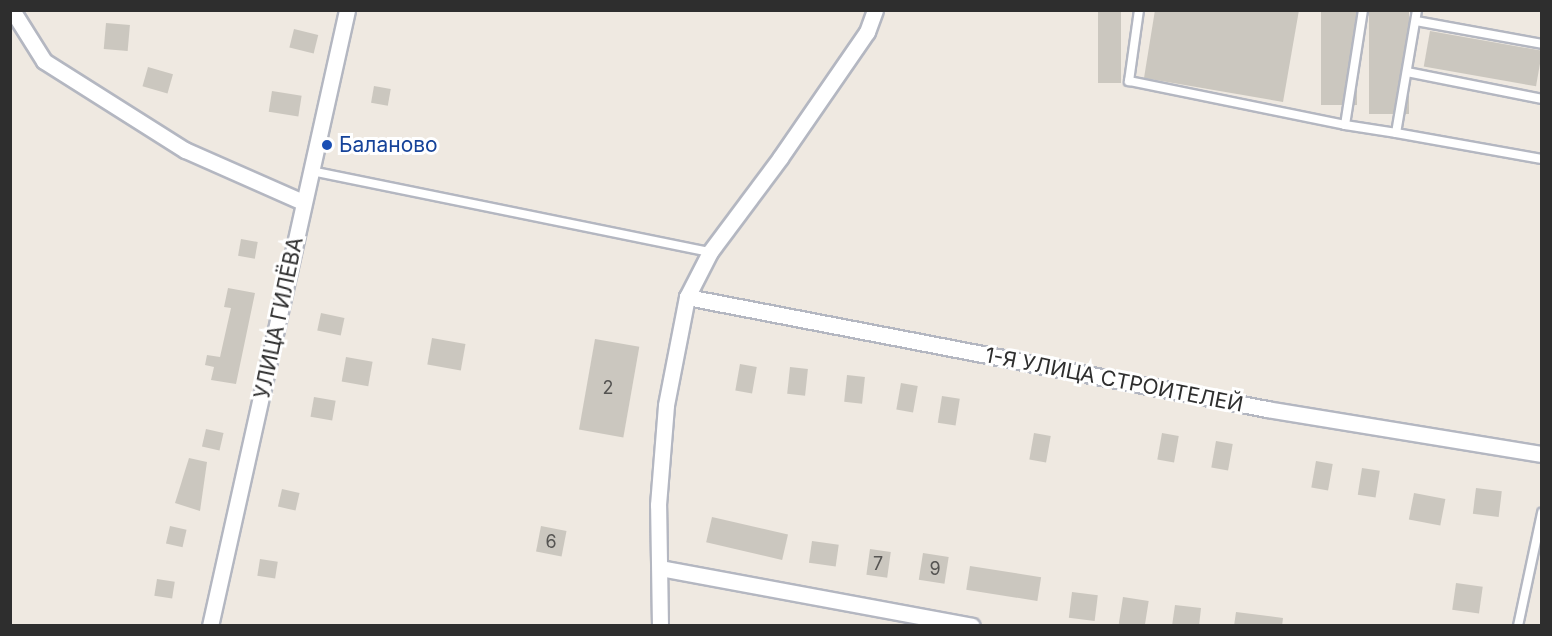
<!DOCTYPE html>
<html>
<head>
<meta charset="utf-8">
<style>
  body { margin:0 }
  #map { position:relative; width:1552px; height:636px; overflow:hidden; background:#efe9e1; font-family:Inter,sans-serif }
  div>[style] { position:absolute }
  .building>* { inset:0; background:#cbc7bf; transform-origin:0 0 }
  .roads { filter:drop-shadow(2px 0 #b4b7c1) drop-shadow(-2px 0 #b4b7c1) drop-shadow(0 2px #b4b7c1) drop-shadow(0 -2px #b4b7c1) }
  .service>* { height:8px; margin:-4px; padding:0 4px; transform-origin:4px; border-radius:4px; background:#fff }
  .minor>* { height:15px; margin:-7.5px; padding:0 7.5px; transform-origin:7.5px; border-radius:7.5px; background:#fff }
  .dots>* { width:16px; height:16px; translate:-50% -50%; box-sizing:border-box; border:3px solid #fff; border-radius:50% }
  span { translate:-50% -50%; white-space:nowrap; text-align:center; line-height:1.15; -webkit-text-stroke:6px #fff; paint-order:stroke }
  .number-label { font-size:18px; color:#555452 }
  .number-label span { -webkit-text-stroke-width:0 }
  .transit-label { font-size:21px; color:#164399 }
  .left { translate:0 -50%; text-align:left }
  .street-label { font-size:21px; color:#2e2e2e }
  .frame { position:absolute; inset:0; border:12px solid #2e2e2e; pointer-events:none }
</style>
</head>
<body>
<div id="map">
  <div class="building">
    <i style="left:1098px;top:10px;width:23px;height:73px"></i>
    <i style="clip-path:polygon(1155px 10px,1299px 10px,1283px 102px,1144px 78px)"></i>
    <i style="left:1321px;top:10px;width:36px;height:95px"></i>
    <i style="left:1369px;top:10px;width:40px;height:104px"></i>
    <i style="left:106px;top:23px;width:24px;height:26px;rotate:5deg"></i>
    <i style="left:294px;top:29px;width:25px;height:19px;rotate:14deg"></i>
    <i style="left:1430px;top:31px;width:114px;height:36px;rotate:10deg"></i>
    <i style="left:148px;top:67px;width:26px;height:20px;rotate:16deg"></i>
    <i style="left:374px;top:86px;width:17px;height:17px;rotate:10deg"></i>
    <i style="left:272px;top:91px;width:30px;height:21px;rotate:9deg"></i>
    <i style="left:241px;top:239px;width:17px;height:17px;rotate:10deg"></i>
    <i style="clip-path:polygon(228px 288px,255px 293px,236px 384px,211px 380px,214px 367px,205px 365px,207px 355px,220px 357px,231px 308px,224px 307px)"></i>
    <i style="left:321px;top:313px;width:24px;height:18px;rotate:12deg"></i>
    <i style="left:432px;top:338px;width:34px;height:27px;rotate:10deg"></i>
    <i style="left:595px;top:339px;width:45px;height:92px;rotate:10deg"></i>
    <i style="left:346px;top:357px;width:27px;height:25px;rotate:10deg"></i>
    <i style="left:740px;top:364px;width:17px;height:27px;rotate:10deg"></i>
    <i style="left:790px;top:367px;width:18px;height:27px;rotate:6deg"></i>
    <i style="left:847px;top:375px;width:18px;height:27px;rotate:6deg"></i>
    <i style="left:901px;top:383px;width:17px;height:27px;rotate:10deg"></i>
    <i style="left:942px;top:396px;width:18px;height:27px;rotate:9deg"></i>
    <i style="left:314px;top:397px;width:22px;height:20px;rotate:10deg"></i>
    <i style="left:206px;top:429px;width:18px;height:18px;rotate:13deg"></i>
    <i style="left:1034px;top:433px;width:17px;height:27px;rotate:10deg"></i>
    <i style="left:1162px;top:433px;width:17px;height:27px;rotate:10deg"></i>
    <i style="left:1216px;top:441px;width:17px;height:27px;rotate:10deg"></i>
    <i style="clip-path:polygon(189px 458px,207px 462px,200px 511px,175px 503px)"></i>
    <i style="left:1316px;top:461px;width:17px;height:27px;rotate:10deg"></i>
    <i style="left:1362px;top:468px;width:18px;height:27px;rotate:9deg"></i>
    <i style="left:1476px;top:488px;width:26px;height:26px;rotate:7deg"></i>
    <i style="left:282px;top:489px;width:18px;height:18px;rotate:13deg"></i>
    <i style="left:1414px;top:493px;width:32px;height:27px;rotate:11deg"></i>
    <i style="left:712px;top:517px;width:78px;height:26px;rotate:13deg"></i>
    <i style="left:170px;top:526px;width:17px;height:18px;rotate:13deg"></i>
    <i style="left:541px;top:526px;width:26px;height:26px;rotate:11deg"></i>
    <i style="left:812px;top:541px;width:27px;height:22px;rotate:8deg"></i>
    <i style="left:870px;top:549px;width:21px;height:26px;rotate:8deg"></i>
    <i style="left:923px;top:553px;width:26px;height:27px;rotate:9deg"></i>
    <i style="left:260px;top:559px;width:18px;height:17px;rotate:9deg"></i>
    <i style="left:970px;top:566px;width:72px;height:24px;rotate:9deg"></i>
    <i style="left:157px;top:579px;width:18px;height:17px;rotate:9deg"></i>
    <i style="left:1456px;top:583px;width:27px;height:27px;rotate:8deg"></i>
    <i style="left:1072px;top:592px;width:26px;height:26px;rotate:7deg"></i>
    <i style="left:1123px;top:597px;width:26px;height:27px;rotate:9deg"></i>
    <i style="clip-path:polygon(1175px 605px,1201px 608px,1199px 626px,1172px 626px)"></i>
    <i style="clip-path:polygon(1236px 612px,1283px 618px,1282px 626px,1234px 626px)"></i>
  </div>
  <div class="roads">
    <div class="service">
      <i style="left:1139px;top:10px;width:72px;rotate:98deg"></i>
      <i style="left:1129px;top:81px;width:220px;rotate:11.5deg"></i>
      <i style="left:1345px;top:125px;width:116px;rotate:-81.1deg"></i>
      <i style="left:1416px;top:21px;width:128px;rotate:10.3deg"></i>
      <i style="left:1407px;top:72px;width:138px;rotate:11.3deg"></i>
      <i style="left:1345px;top:125px;width:52px;rotate:8.9deg"></i>
      <i style="left:1396px;top:133px;width:125px;rotate:-80.3deg"></i>
      <i style="left:1396px;top:133px;width:148px;rotate:10.1deg"></i>
      <i style="left:311px;top:171px;width:407px;rotate:11.5deg"></i>
      <i style="left:1518px;top:626px;width:116px;rotate:-78deg"></i>
    </div>
    <div class="minor">
      <i style="left:12px;top:10px;width:60px;rotate:57.9deg"></i>
      <i style="left:44px;top:61px;width:167px;rotate:32.3deg"></i>
      <i style="left:185px;top:150px;width:129px;rotate:23.8deg"></i>
      <i style="left:687px;top:297px;width:591px;rotate:10.93deg"></i>
      <i style="left:1267px;top:409px;width:279px;rotate:9.3deg"></i>
      <i style="left:660px;top:568px;width:317px;rotate:10.5deg"></i>
      <i style="left:210px;top:626px;width:631px;rotate:-77.46deg"></i>
      <i style="left:660px;top:626px;width:121px;rotate:-90.9deg"></i>
      <i style="left:658px;top:505px;width:100px;rotate:-85.4deg"></i>
      <i style="left:666px;top:405px;width:110px;rotate:-79deg"></i>
      <i style="left:687px;top:297px;width:51px;rotate:-62.9deg"></i>
      <i style="left:710px;top:252px;width:117px;rotate:-53.3deg"></i>
      <i style="left:780px;top:158px;width:153px;rotate:-55.4deg"></i>
      <i style="left:867px;top:32px;width:23px;rotate:-70deg"></i>
    </div>
  </div>
  <div class="dots">
    <i style="left:327px;top:145px;background:#1a4fb4"></i>
  </div>
  <div class="number-label">
    <span style="left:608px;top:388px">2</span>
    <span style="left:551px;top:542px">6</span>
    <span style="left:878px;top:564px">7</span>
    <span style="left:935px;top:569px">9</span>
  </div>
  <div class="transit-label">
    <span class="left" style="left:339px;top:145px">Баланово</span>
  </div>
  <div class="street-label">
    <span style="left:279px;top:318px;rotate:-78deg">УЛИЦА ГИЛЁВА</span>
    <span style="left:1114px;top:380px;rotate:11deg">1-Я УЛИЦА СТРОИТЕЛЕЙ</span>
  </div>
  <div class="frame"></div>
</div>
</body>
</html>
